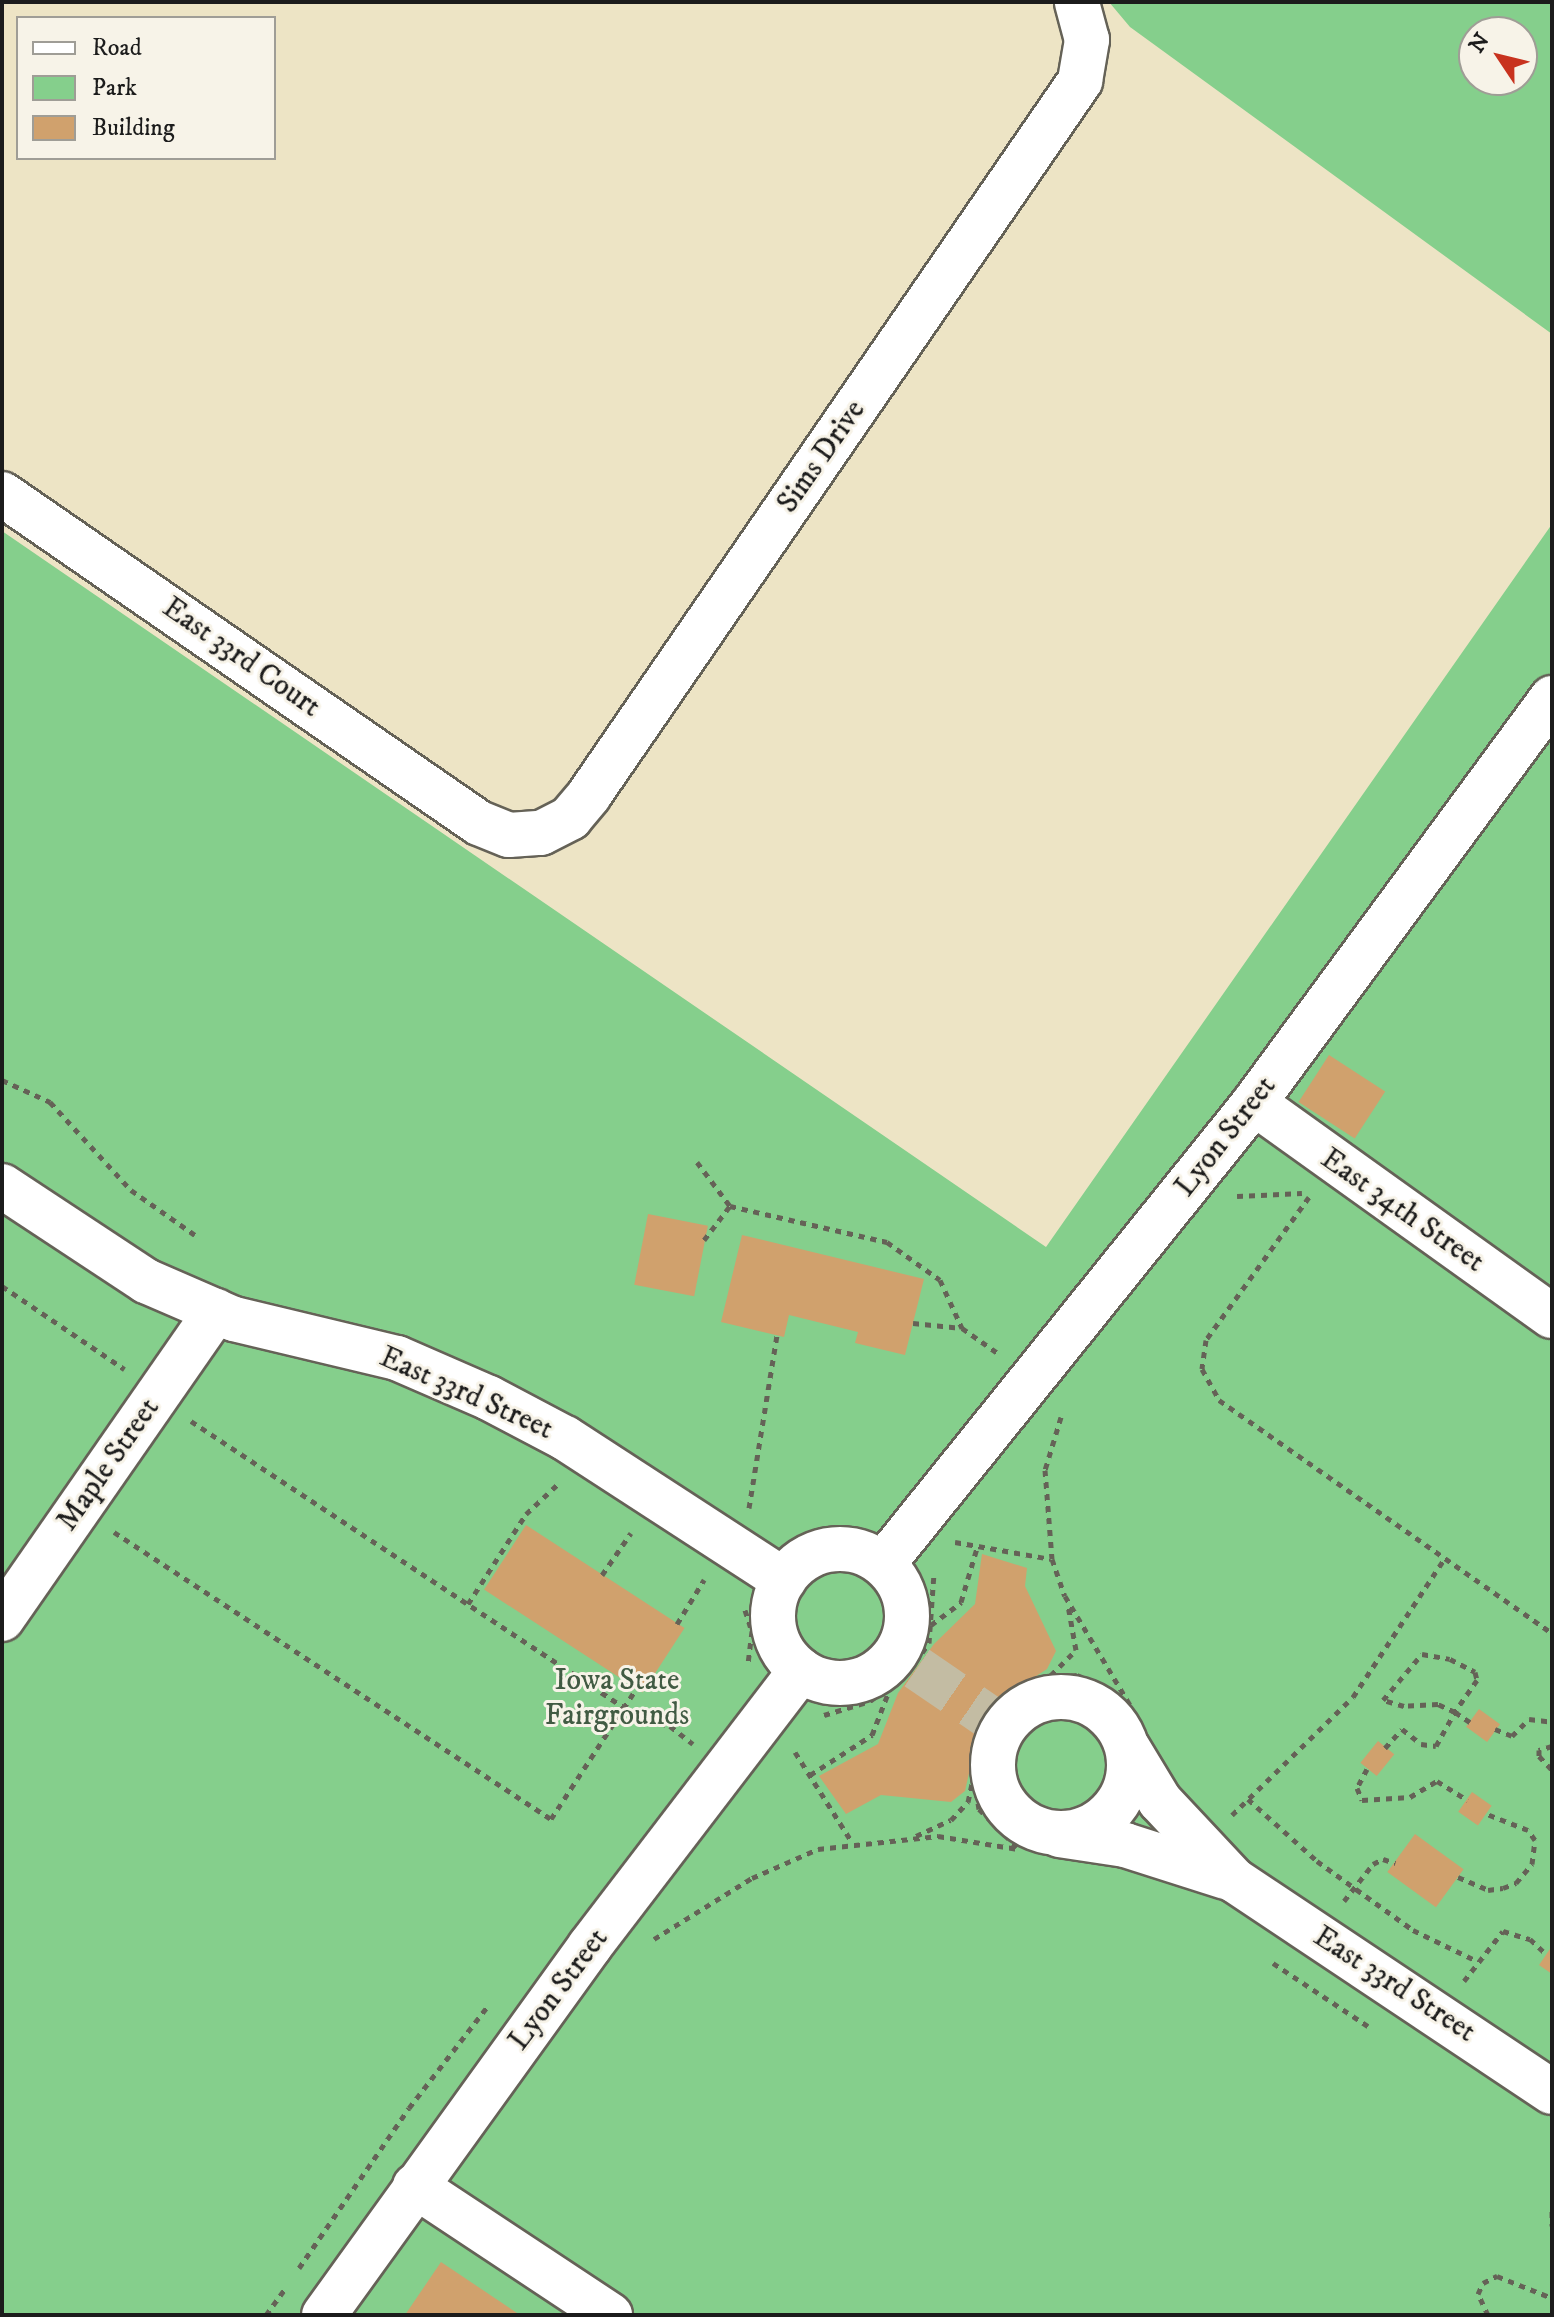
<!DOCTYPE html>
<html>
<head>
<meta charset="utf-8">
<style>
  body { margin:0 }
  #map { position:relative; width:1554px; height:2317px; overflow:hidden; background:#ede4c5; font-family:"IM FELL DW Pica",serif }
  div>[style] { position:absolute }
  .green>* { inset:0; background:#85cf8c }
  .building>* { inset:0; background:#d0a16d; transform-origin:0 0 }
  .minor-tunnel>* { height:44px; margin-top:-22px; transform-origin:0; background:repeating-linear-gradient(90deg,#c3bca3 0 44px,transparent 0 66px) }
  .path>* { height:5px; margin-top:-2.5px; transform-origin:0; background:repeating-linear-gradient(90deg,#656257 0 6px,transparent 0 12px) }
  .roads { filter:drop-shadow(2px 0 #656257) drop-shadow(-2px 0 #656257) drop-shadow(0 2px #656257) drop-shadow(0 -2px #656257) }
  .minor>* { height:44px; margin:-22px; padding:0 22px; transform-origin:22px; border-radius:22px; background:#fff }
  .minor>.ring { margin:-22px; padding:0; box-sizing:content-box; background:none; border:44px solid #fff; border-radius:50% }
  span { translate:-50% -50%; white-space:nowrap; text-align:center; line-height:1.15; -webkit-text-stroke:6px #f7f3e8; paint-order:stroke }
  .street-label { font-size:30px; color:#1c1c1c }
  .park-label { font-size:30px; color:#415b43 }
  .frame { position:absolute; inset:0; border:4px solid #1c1c1c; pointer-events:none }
  .legend { position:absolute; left:16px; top:16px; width:260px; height:144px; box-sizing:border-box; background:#f7f3e8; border:2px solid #9f9d96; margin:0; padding:10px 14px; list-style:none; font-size:24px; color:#1c1c1c }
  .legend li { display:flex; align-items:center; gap:16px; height:40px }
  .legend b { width:40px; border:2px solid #9f9d96 }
  .north { position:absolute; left:1458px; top:16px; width:80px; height:80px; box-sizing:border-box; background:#f7f3e8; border:2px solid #9f9d96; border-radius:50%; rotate:305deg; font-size:22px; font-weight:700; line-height:32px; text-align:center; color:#1c1c1c }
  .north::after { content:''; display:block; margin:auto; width:28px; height:36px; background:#c8321e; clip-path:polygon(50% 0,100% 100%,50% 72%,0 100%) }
</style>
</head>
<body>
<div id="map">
  <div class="green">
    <i style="clip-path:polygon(evenodd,1109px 2px,1552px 2px,1552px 334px,1130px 27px,1109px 2px,1474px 32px,1522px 32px,1522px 80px,1474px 80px,1474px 32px)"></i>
    <i style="clip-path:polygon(1552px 524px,1552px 2315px,2px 2315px,2px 531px,1046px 1247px)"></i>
  </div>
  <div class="building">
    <i style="left:1329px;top:1055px;width:67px;height:56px;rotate:33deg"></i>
    <i style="left:648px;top:1214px;width:61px;height:72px;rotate:11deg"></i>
    <i style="clip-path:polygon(742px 1235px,924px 1279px,905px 1355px,855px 1343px,858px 1332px,789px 1315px,784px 1337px,721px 1322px)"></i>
    <i style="left:526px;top:1525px;width:189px;height:77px;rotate:33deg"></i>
    <i style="clip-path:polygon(982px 1554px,1027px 1568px,1025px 1586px,1056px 1651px,1047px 1669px,1018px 1688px,991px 1716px,974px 1751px,965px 1791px,951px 1802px,881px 1795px,846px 1814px,819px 1776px,878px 1744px,898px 1693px,934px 1644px,975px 1604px)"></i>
    <i style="left:1479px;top:1709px;width:26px;height:22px;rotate:36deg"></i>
    <i style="left:1378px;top:1741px;width:21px;height:28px;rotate:39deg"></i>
    <i style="left:1472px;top:1792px;width:24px;height:24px;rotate:35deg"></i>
    <i style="left:1415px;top:1834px;width:60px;height:47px;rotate:36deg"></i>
    <i style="clip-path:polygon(1552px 1946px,1552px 1974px,1539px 1965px)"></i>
    <i style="clip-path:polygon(441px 2262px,520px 2315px,405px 2315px)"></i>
  </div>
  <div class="minor-tunnel">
    <i style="left:917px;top:1668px;width:88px;rotate:34.4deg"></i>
  </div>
  <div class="path">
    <i style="left:2px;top:1080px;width:53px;rotate:24.6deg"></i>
    <i style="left:50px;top:1102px;width:120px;rotate:47.4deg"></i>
    <i style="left:131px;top:1190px;width:78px;rotate:35.1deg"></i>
    <i style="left:697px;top:1162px;width:55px;rotate:53.1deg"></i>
    <i style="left:1237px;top:1196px;width:65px;rotate:-2.6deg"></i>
    <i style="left:1309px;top:1197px;width:176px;rotate:125.8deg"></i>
    <i style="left:1206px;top:1340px;width:29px;rotate:98deg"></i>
    <i style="left:1202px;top:1369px;width:35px;rotate:61deg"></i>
    <i style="left:1219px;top:1400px;width:406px;rotate:35deg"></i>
    <i style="left:704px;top:1240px;width:43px;rotate:-52.6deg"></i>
    <i style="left:730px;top:1206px;width:161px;rotate:12.9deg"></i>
    <i style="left:887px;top:1242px;width:65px;rotate:35.6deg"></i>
    <i style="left:940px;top:1280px;width:53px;rotate:65.4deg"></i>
    <i style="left:2px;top:1286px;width:148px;rotate:34.2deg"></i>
    <i style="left:913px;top:1323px;width:49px;rotate:5.8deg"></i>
    <i style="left:962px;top:1328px;width:45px;rotate:35.1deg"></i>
    <i style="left:1061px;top:1417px;width:55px;rotate:106.8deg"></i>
    <i style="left:1045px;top:1470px;width:89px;rotate:85.5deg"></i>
    <i style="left:1052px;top:1559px;width:39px;rotate:71deg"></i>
    <i style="left:1065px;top:1596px;width:127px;rotate:59.2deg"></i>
    <i style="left:191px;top:1421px;width:535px;rotate:33.48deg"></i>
    <i style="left:637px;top:1716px;width:34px;rotate:17deg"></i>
    <i style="left:670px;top:1726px;width:29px;rotate:38deg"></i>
    <i style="left:749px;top:1508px;width:175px;rotate:-80.8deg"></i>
    <i style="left:114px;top:1532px;width:523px;rotate:33.29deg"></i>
    <i style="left:551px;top:1819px;width:155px;rotate:-56.8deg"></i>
    <i style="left:955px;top:1542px;width:97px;rotate:10deg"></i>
    <i style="left:602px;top:1575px;width:51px;rotate:-55.4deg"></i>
    <i style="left:468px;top:1604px;width:107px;rotate:-57.2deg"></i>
    <i style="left:526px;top:1514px;width:44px;rotate:-43.2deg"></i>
    <i style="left:745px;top:1610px;width:22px;rotate:72deg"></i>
    <i style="left:752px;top:1631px;width:31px;rotate:97deg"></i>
    <i style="left:677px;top:1624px;width:52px;rotate:-58.5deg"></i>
    <i style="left:931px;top:1625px;width:38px;rotate:-37deg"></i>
    <i style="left:961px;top:1602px;width:56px;rotate:-73.5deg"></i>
    <i style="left:1051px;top:1675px;width:35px;rotate:-45deg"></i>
    <i style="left:1076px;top:1650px;width:46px;rotate:-100.1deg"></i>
    <i style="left:824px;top:1715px;width:48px;rotate:-16.9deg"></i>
    <i style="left:870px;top:1701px;width:48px;rotate:-37.3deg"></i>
    <i style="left:908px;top:1672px;width:36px;rotate:-54deg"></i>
    <i style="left:929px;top:1643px;width:70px;rotate:-85.9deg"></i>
    <i style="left:1495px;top:1729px;width:18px;rotate:22deg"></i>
    <i style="left:1512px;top:1736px;width:24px;rotate:-45deg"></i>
    <i style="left:1529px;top:1719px;width:23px;rotate:7deg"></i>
    <i style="left:1552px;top:1746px;width:14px;rotate:163deg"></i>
    <i style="left:1539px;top:1750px;width:6px;rotate:90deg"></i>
    <i style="left:1539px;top:1756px;width:19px;rotate:47deg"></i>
    <i style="left:1385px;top:1748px;width:25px;rotate:-48deg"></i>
    <i style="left:1402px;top:1729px;width:24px;rotate:38deg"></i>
    <i style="left:1421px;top:1744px;width:15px;rotate:8deg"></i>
    <i style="left:1436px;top:1746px;width:39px;rotate:-61deg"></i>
    <i style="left:1455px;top:1712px;width:19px;rotate:-155deg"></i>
    <i style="left:1438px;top:1704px;width:34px;rotate:177deg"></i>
    <i style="left:1404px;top:1706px;width:22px;rotate:-164deg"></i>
    <i style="left:1383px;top:1700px;width:60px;rotate:-49.7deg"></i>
    <i style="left:1422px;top:1654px;width:28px;rotate:10deg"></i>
    <i style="left:1450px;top:1659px;width:28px;rotate:27deg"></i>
    <i style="left:1475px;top:1672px;width:8px;rotate:76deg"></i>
    <i style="left:1477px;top:1680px;width:39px;rotate:125deg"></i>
    <i style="left:1455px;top:1712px;width:18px;rotate:34deg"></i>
    <i style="left:795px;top:1752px;width:107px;rotate:57.7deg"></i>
    <i style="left:1367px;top:1769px;width:21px;rotate:118deg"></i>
    <i style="left:1357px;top:1788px;width:13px;rotate:67deg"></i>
    <i style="left:1362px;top:1800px;width:48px;rotate:-3.6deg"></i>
    <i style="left:1410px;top:1797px;width:31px;rotate:-31deg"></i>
    <i style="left:1437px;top:1781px;width:36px;rotate:32deg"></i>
    <i style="left:810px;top:1775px;width:74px;rotate:-32.8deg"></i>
    <i style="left:872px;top:1735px;width:47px;rotate:-68.9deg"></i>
    <i style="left:1248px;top:1799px;width:93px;rotate:41.9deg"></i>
    <i style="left:1317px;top:1861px;width:118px;rotate:35.7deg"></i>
    <i style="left:1413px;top:1930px;width:71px;rotate:25.8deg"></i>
    <i style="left:1232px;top:1815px;width:169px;rotate:-44.3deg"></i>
    <i style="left:1353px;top:1697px;width:167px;rotate:-56.5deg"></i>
    <i style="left:916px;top:1836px;width:38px;rotate:-25deg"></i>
    <i style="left:951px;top:1820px;width:25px;rotate:-47deg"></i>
    <i style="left:968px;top:1802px;width:19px;rotate:-78deg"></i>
    <i style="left:1017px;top:1847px;width:54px;rotate:-135deg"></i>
    <i style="left:979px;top:1809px;width:30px;rotate:-99deg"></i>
    <i style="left:974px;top:1779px;width:33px;rotate:-78deg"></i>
    <i style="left:981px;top:1747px;width:30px;rotate:-62deg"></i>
    <i style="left:995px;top:1721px;width:36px;rotate:-48deg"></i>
    <i style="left:1019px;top:1694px;width:32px;rotate:-30deg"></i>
    <i style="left:1047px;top:1678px;width:30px;rotate:-6deg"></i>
    <i style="left:1077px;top:1675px;width:29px;rotate:22deg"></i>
    <i style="left:1104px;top:1686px;width:26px;rotate:40deg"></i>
    <i style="left:1458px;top:1877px;width:33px;rotate:23deg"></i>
    <i style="left:1488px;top:1890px;width:15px;rotate:-8deg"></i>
    <i style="left:1503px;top:1888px;width:14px;rotate:-21deg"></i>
    <i style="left:1516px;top:1883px;width:25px;rotate:-50deg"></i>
    <i style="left:1532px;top:1864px;width:24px;rotate:-83deg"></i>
    <i style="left:1535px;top:1840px;width:12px;rotate:-125deg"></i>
    <i style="left:1528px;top:1830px;width:44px;rotate:-158.7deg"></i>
    <i style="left:1344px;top:1901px;width:47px;rotate:-51.9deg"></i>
    <i style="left:1373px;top:1864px;width:11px;rotate:-27deg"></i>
    <i style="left:1383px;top:1859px;width:13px;rotate:18deg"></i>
    <i style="left:654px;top:1939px;width:115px;rotate:-31.9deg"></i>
    <i style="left:752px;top:1878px;width:72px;rotate:-23.7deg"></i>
    <i style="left:818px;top:1849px;width:121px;rotate:-6.2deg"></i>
    <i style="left:938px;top:1836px;width:81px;rotate:9.2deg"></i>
    <i style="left:1273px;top:1963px;width:114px;rotate:33.6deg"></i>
    <i style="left:1464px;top:1981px;width:63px;rotate:-52deg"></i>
    <i style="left:1503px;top:1931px;width:28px;rotate:17deg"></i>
    <i style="left:1530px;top:1939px;width:22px;rotate:43deg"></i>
    <i style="left:1552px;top:2211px;width:15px;rotate:90deg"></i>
    <i style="left:299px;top:2268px;width:194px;rotate:-55.5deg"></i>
    <i style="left:409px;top:2108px;width:128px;rotate:-52.3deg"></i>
    <i style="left:266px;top:2315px;width:34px;rotate:-54deg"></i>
    <i style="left:1488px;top:2315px;width:23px;rotate:-115deg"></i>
    <i style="left:1478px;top:2294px;width:12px;rotate:-66deg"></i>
    <i style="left:1483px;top:2283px;width:16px;rotate:-27deg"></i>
    <i style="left:1497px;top:2276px;width:59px;rotate:21.8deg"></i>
  </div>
  <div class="roads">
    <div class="minor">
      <i style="left:2px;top:494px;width:579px;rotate:34.6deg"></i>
      <i style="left:479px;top:823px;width:32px;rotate:22deg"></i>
      <i style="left:509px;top:835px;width:32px;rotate:-4deg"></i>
      <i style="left:541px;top:833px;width:33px;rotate:-27deg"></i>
      <i style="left:570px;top:818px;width:30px;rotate:-50deg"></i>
      <i style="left:589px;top:795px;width:867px;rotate:-55.48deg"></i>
      <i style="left:1080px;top:81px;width:42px;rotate:-80.3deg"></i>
      <i style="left:1087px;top:40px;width:39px;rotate:-105deg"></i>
      <i style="left:1254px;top:1103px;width:366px;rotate:35.6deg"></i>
      <i style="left:2px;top:1186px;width:173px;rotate:33.4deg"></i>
      <i style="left:146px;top:1281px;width:96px;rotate:23.4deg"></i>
      <i style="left:234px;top:1319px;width:168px;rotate:13.5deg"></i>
      <i style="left:397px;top:1358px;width:100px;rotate:23.5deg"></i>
      <i style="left:489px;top:1398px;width:86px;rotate:27.8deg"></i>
      <i style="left:565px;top:1438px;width:261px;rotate:33deg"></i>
      <i class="ring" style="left:773px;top:1549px;width:90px;height:90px"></i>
      <i style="left:883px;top:1564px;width:592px;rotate:-51.17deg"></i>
      <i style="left:1254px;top:1103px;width:503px;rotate:-53.65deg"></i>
      <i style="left:2px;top:1619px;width:375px;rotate:-55.2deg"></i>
      <i class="ring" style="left:993px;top:1697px;width:92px;height:92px"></i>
      <i style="left:1128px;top:1748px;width:62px;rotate:58.9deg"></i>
      <i style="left:1160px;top:1801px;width:108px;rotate:46.9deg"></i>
      <i style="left:1234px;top:1880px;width:382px;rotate:33.7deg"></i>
      <i style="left:1059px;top:1835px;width:67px;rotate:8.6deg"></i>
      <i style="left:1125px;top:1845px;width:105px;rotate:17.7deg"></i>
      <i style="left:415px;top:2186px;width:234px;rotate:33.5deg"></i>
      <i style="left:324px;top:2315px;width:455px;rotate:-54.2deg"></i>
      <i style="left:590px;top:1946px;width:347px;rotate:-52.6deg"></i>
    </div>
  </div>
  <div class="street-label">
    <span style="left:822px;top:457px;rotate:-55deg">Sims Drive</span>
    <span style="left:241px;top:658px;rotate:35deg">East 33rd Court</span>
    <span style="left:1226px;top:1137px;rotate:-52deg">Lyon Street</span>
    <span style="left:1402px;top:1211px;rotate:35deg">East 34th Street</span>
    <span style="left:466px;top:1394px;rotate:24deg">East 33rd Street</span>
    <span style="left:109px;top:1465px;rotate:-55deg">Maple Street</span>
    <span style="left:1394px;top:1985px;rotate:33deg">East 33rd Street</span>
    <span style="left:559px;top:1990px;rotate:-53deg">Lyon Street</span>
  </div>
  <div class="park-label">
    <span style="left:617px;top:1698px">Iowa State<br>Fairgrounds</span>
  </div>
  <div class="frame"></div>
  <ul class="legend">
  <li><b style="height:10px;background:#fff"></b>Road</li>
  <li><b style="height:22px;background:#85cf8c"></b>Park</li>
  <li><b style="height:22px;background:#d0a16d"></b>Building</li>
  </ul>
  <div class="north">N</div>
</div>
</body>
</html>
